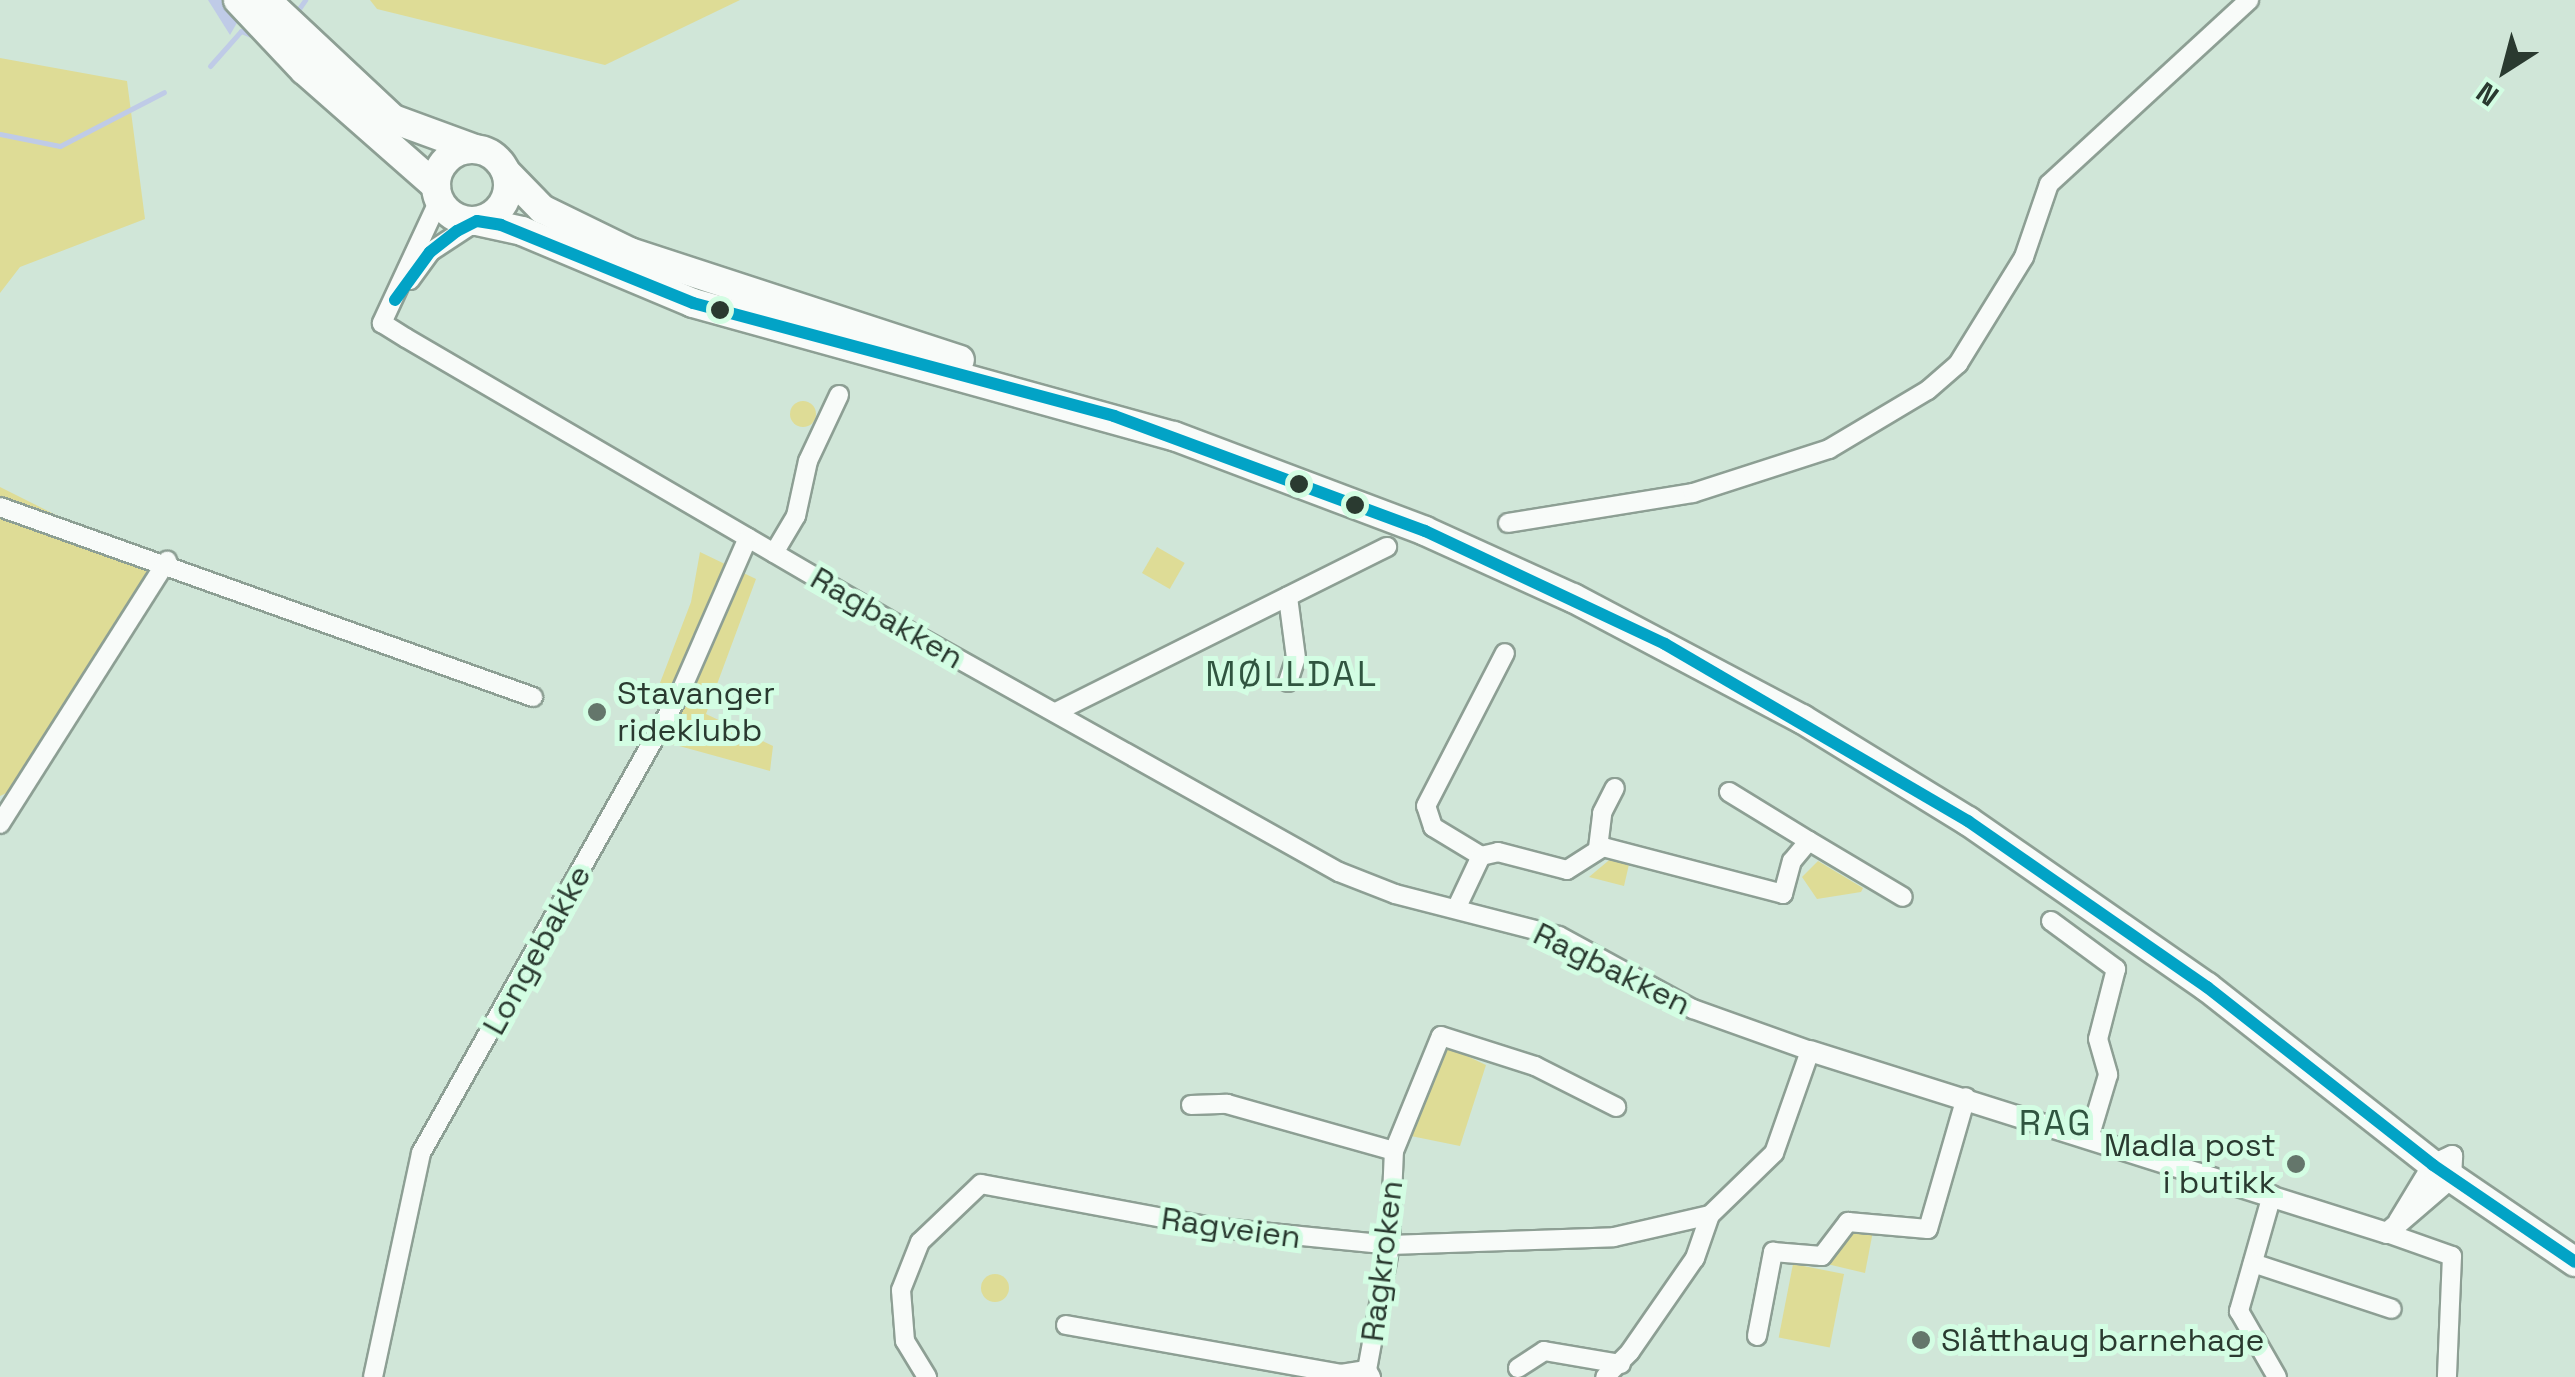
<!DOCTYPE html>
<html>
<head>
<meta charset="utf-8">
<style>
  body { margin:0 }
  #map { position:relative; width:2575px; height:1377px; overflow:hidden; background:#d0e6d8; font-family:"Space Grotesk",sans-serif }
  div>[style] { position:absolute }
  .green>* { inset:0; background:#dedc96; transform-origin:0 0 }
  .round { border-radius:50% }
  .water>* { inset:0; background:#bfcbe7 }
  .stream>* { height:5px; margin:-2.5px; padding:0 2.5px; transform-origin:2.5px; border-radius:2.5px; background:#bfcbe7 }
  .roads { filter:drop-shadow(2px 0 #8d9f94) drop-shadow(-2px 0 #8d9f94) drop-shadow(0 2px #8d9f94) drop-shadow(0 -2px #8d9f94) }
  .minor>* { height:18px; margin:-9px; padding:0 9px; transform-origin:9px; border-radius:9px; background:#f8fbf9 }
  .tertiary>* { height:20px; margin:-10px; padding:0 10px; transform-origin:10px; border-radius:10px; background:#f8fbf9 }
  .primary>* { height:28px; margin:-14px; padding:0 14px; transform-origin:14px; border-radius:14px; background:#f8fbf9 }
  .primary>.ring { margin:-14px; padding:0; box-sizing:content-box; background:none; border:28px solid #f8fbf9; border-radius:50% }
  .bus-1>* { height:12px; margin:-6px; padding:0 6px; transform-origin:6px; border-radius:6px; background:#02a3c6 }
  .dots>* { width:28px; height:28px; translate:-50% -50%; box-sizing:border-box; border:5px solid #d3fde3; border-radius:50% }
  span { translate:-50% -50%; white-space:nowrap; text-align:center; line-height:1.15; -webkit-text-stroke:10px #d3fde3; paint-order:stroke }
  .street-label { font-size:32px; color:#2a3a30 }
  .poi-label { font-size:32px; color:#2a3a30 }
  .left { translate:0 -50%; text-align:left }
  .right { translate:-100% -50%; text-align:right }
  .neighbourhood-label { font-size:35px; color:#305540; letter-spacing:2.5px }
  .north { position:absolute; left:2455px; top:20px; width:100px; height:100px; -webkit-text-stroke:8px #d3fde3; paint-order:stroke; rotate:216deg; font-size:28px; font-weight:700; line-height:40px; text-align:center; color:#2a3a30 }
  .north::after { content:''; display:block; margin:auto; width:35px; height:45px; background:#2a3a30; clip-path:polygon(50% 0,100% 100%,50% 72%,0 100%) }
</style>
</head>
<body>
<div id="map">
  <div class="green">
    <i style="clip-path:polygon(370px 0,740px 0,605px 65px,377px 9px)"></i>
    <i style="clip-path:polygon(0 58px,127px 81px,145px 219px,20px 267px,0 293px)"></i>
    <i class="round" style="left:790px;top:401px;width:26px;height:26px"></i>
    <i style="clip-path:polygon(0 487px,154px 564px,13px 790px,0 796px)"></i>
    <i style="left:1157px;top:547px;width:32px;height:30px;rotate:30deg"></i>
    <i style="clip-path:polygon(700px 552px,756px 579px,706px 714px,773px 746px,770px 771px,672px 744px,655px 696px,691px 602px)"></i>
    <i style="clip-path:polygon(1614px 856px,1630px 860px,1624px 886px,1589px 877px)"></i>
    <i style="clip-path:polygon(1818px 861px,1863px 888px,1861px 892px,1817px 899px,1802px 877px)"></i>
    <i style="clip-path:polygon(1446px 1046px,1486px 1065px,1460px 1146px,1406px 1135px)"></i>
    <i style="clip-path:polygon(1851px 1229px,1873px 1231px,1865px 1273px,1827px 1264px)"></i>
    <i style="left:1793px;top:1264px;width:52px;height:75px;rotate:11deg"></i>
    <i class="round" style="left:981px;top:1274px;width:28px;height:28px"></i>
  </div>
  <div class="water">
    <i style="clip-path:polygon(208px 0,250px 0,230px 35px)"></i>
  </div>
  <div class="stream">
    <i style="left:296px;top:13px;width:16px;rotate:-55deg"></i>
    <i style="left:241px;top:31px;width:22px;rotate:22deg"></i>
    <i style="left:210px;top:66px;width:47px;rotate:-48.5deg"></i>
    <i style="left:0;top:134px;width:61px;rotate:11.3deg"></i>
    <i style="left:60px;top:146px;width:117px;rotate:-27.4deg"></i>
  </div>
  <div class="roads">
    <div class="minor">
      <i style="left:439px;top:200px;width:136px;rotate:114.9deg"></i>
      <i style="left:382px;top:323px;width:28px;rotate:32deg"></i>
      <i style="left:406px;top:338px;width:557px;rotate:30.29deg"></i>
      <i style="left:887px;top:619px;width:518px;rotate:29.24deg"></i>
      <i style="left:1339px;top:872px;width:60px;rotate:21.4deg"></i>
      <i style="left:1395px;top:894px;width:169px;rotate:14.4deg"></i>
      <i style="left:1559px;top:936px;width:153px;rotate:28.6deg"></i>
      <i style="left:1693px;top:1009px;width:124px;rotate:19.7deg"></i>
      <i style="left:1810px;top:1051px;width:108px;rotate:109.4deg"></i>
      <i style="left:1774px;top:1153px;width:89px;rotate:135.9deg"></i>
      <i style="left:1710px;top:1215px;width:46px;rotate:109.2deg"></i>
      <i style="left:1695px;top:1258px;width:114px;rotate:124.7deg"></i>
      <i style="left:1630px;top:1352px;width:35px;rotate:135deg"></i>
      <i style="left:410px;top:280px;width:34px;rotate:-54deg"></i>
      <i style="left:430px;top:252px;width:56px;rotate:-33.4deg"></i>
      <i style="left:0;top:507px;width:566px;rotate:19.62deg"></i>
      <i style="left:1508px;top:523px;width:187px;rotate:-9.2deg"></i>
      <i style="left:1693px;top:493px;width:143px;rotate:-17.9deg"></i>
      <i style="left:1829px;top:449px;width:115px;rotate:-30.8deg"></i>
      <i style="left:1928px;top:390px;width:40px;rotate:-41deg"></i>
      <i style="left:1958px;top:364px;width:126px;rotate:-58.3deg"></i>
      <i style="left:2024px;top:257px;width:77px;rotate:-71.1deg"></i>
      <i style="left:2049px;top:184px;width:272px;rotate:-42.6deg"></i>
      <i style="left:774px;top:553px;width:43px;rotate:-59.3deg"></i>
      <i style="left:796px;top:516px;width:56px;rotate:-77.7deg"></i>
      <i style="left:808px;top:461px;width:73px;rotate:-64.8deg"></i>
      <i style="left:1288px;top:682px;width:25px;rotate:-72deg"></i>
      <i style="left:1296px;top:658px;width:62px;rotate:-97.5deg"></i>
      <i style="left:1056px;top:712px;width:370px;rotate:-26.5deg"></i>
      <i style="left:1729px;top:792px;width:94px;rotate:31.5deg"></i>
      <i style="left:0;top:824px;width:312px;rotate:-57.6deg"></i>
      <i style="left:1598px;top:848px;width:35px;rotate:-83deg"></i>
      <i style="left:1602px;top:813px;width:28px;rotate:-63deg"></i>
      <i style="left:1481px;top:856px;width:56px;rotate:-148.9deg"></i>
      <i style="left:1433px;top:827px;width:22px;rotate:-108deg"></i>
      <i style="left:1426px;top:806px;width:172px;rotate:-62.7deg"></i>
      <i style="left:1456px;top:909px;width:59px;rotate:-64.7deg"></i>
      <i style="left:1481px;top:856px;width:17px;rotate:-13deg"></i>
      <i style="left:1498px;top:852px;width:71px;rotate:14.6deg"></i>
      <i style="left:1567px;top:870px;width:43px;rotate:-32.6deg"></i>
      <i style="left:1603px;top:847px;width:186px;rotate:14.6deg"></i>
      <i style="left:1783px;top:894px;width:34px;rotate:-75deg"></i>
      <i style="left:1792px;top:861px;width:26px;rotate:-50deg"></i>
      <i style="left:1809px;top:841px;width:109px;rotate:30.8deg"></i>
      <i style="left:2051px;top:921px;width:81px;rotate:36.4deg"></i>
      <i style="left:2116px;top:969px;width:72px;rotate:104.4deg"></i>
      <i style="left:2098px;top:1039px;width:37px;rotate:74deg"></i>
      <i style="left:2108px;top:1075px;width:63px;rotate:106.7deg"></i>
      <i style="left:1191px;top:1105px;width:36px;rotate:-2deg"></i>
      <i style="left:1227px;top:1104px;width:173px;rotate:15.7deg"></i>
      <i style="left:1394px;top:1151px;width:124px;rotate:-67.8deg"></i>
      <i style="left:1441px;top:1036px;width:99px;rotate:17.7deg"></i>
      <i style="left:1535px;top:1066px;width:91px;rotate:26.8deg"></i>
      <i style="left:2272px;top:1195px;width:121px;rotate:105.9deg"></i>
      <i style="left:2239px;top:1311px;width:76px;rotate:60.1deg"></i>
      <i style="left:2387px;top:1233px;width:69px;rotate:19.5deg"></i>
      <i style="left:2452px;top:1256px;width:121px;rotate:92.4deg"></i>
      <i style="left:2253px;top:1263px;width:146px;rotate:18.3deg"></i>
      <i style="left:1066px;top:1325px;width:279px;rotate:10.1deg"></i>
      <i style="left:1341px;top:1374px;width:26px;rotate:-9deg"></i>
      <i style="left:1367px;top:1370px;width:8px;rotate:60deg"></i>
      <i style="left:1757px;top:1336px;width:86px;rotate:-79.2deg"></i>
      <i style="left:1773px;top:1252px;width:49px;rotate:4.7deg"></i>
      <i style="left:1822px;top:1256px;width:43px;rotate:-52.6deg"></i>
      <i style="left:1848px;top:1222px;width:80px;rotate:5deg"></i>
      <i style="left:1928px;top:1229px;width:137px;rotate:-73.9deg"></i>
      <i style="left:1518px;top:1368px;width:31px;rotate:-33deg"></i>
      <i style="left:1544px;top:1351px;width:78px;rotate:9.6deg"></i>
      <i style="left:1367px;top:1370px;width:127px;rotate:-79.6deg"></i>
      <i style="left:1390px;top:1245px;width:94px;rotate:-87.6deg"></i>
      <i style="left:373px;top:1377px;width:229px;rotate:-77.9deg"></i>
      <i style="left:421px;top:1153px;width:530px;rotate:-60.63deg"></i>
      <i style="left:681px;top:691px;width:167px;rotate:-66.4deg"></i>
      <i style="left:927px;top:1377px;width:42px;rotate:-121.4deg"></i>
      <i style="left:905px;top:1341px;width:51px;rotate:-94.5deg"></i>
      <i style="left:901px;top:1290px;width:52px;rotate:-68.4deg"></i>
      <i style="left:920px;top:1242px;width:84px;rotate:-43.6deg"></i>
      <i style="left:981px;top:1184px;width:234px;rotate:10.6deg"></i>
      <i style="left:1211px;top:1227px;width:180px;rotate:5.7deg"></i>
      <i style="left:1390px;top:1245px;width:224px;rotate:-2deg"></i>
      <i style="left:1614px;top:1237px;width:98px;rotate:-12.9deg"></i>
    </div>
    <div class="tertiary">
      <i style="left:1810px;top:1051px;width:605px;rotate:17.51deg"></i>
      <i style="left:2387px;top:1233px;width:84px;rotate:-40.7deg"></i>
      <i style="left:2451px;top:1178px;width:22px;rotate:-87deg"></i>
      <i style="left:2452px;top:1156px;width:21px;rotate:155deg"></i>
      <i style="left:2433px;top:1165px;width:66px;rotate:121.3deg"></i>
    </div>
    <div class="primary">
      <i style="left:238px;top:0;width:96px;rotate:46.7deg"></i>
      <i style="left:304px;top:70px;width:176px;rotate:41.3deg"></i>
      <i style="left:266px;top:0;width:174px;rotate:43.1deg"></i>
      <i style="left:393px;top:119px;width:87px;rotate:20.1deg"></i>
      <i class="ring" style="left:436px;top:149px;width:44px;height:44px"></i>
      <i style="left:506px;top:172px;width:52px;rotate:45.8deg"></i>
      <i style="left:542px;top:209px;width:98px;rotate:26deg"></i>
      <i style="left:630px;top:252px;width:347px;rotate:18.1deg"></i>
      <i style="left:477px;top:221px;width:46px;rotate:12.5deg"></i>
      <i style="left:522px;top:231px;width:186px;rotate:22.8deg"></i>
      <i style="left:693px;top:303px;width:499px;rotate:15.5deg"></i>
      <i style="left:1174px;top:436px;width:268px;rotate:20.7deg"></i>
      <i style="left:1425px;top:531px;width:162px;rotate:24.4deg"></i>
      <i style="left:1573px;top:598px;width:259px;rotate:27.9deg"></i>
      <i style="left:1802px;top:719px;width:195px;rotate:31.6deg"></i>
      <i style="left:1968px;top:821px;width:291px;rotate:34.8deg"></i>
      <i style="left:2207px;top:987px;width:288px;rotate:38.2deg"></i>
      <i style="left:2433px;top:1165px;width:172px;rotate:34.3deg"></i>
    </div>
  </div>
  <div class="bus-1">
    <i style="left:395px;top:300px;width:59px;rotate:-53.9deg"></i>
    <i style="left:430px;top:252px;width:34px;rotate:-38deg"></i>
    <i style="left:457px;top:231px;width:22px;rotate:-27deg"></i>
    <i style="left:477px;top:221px;width:24px;rotate:9deg"></i>
    <i style="left:501px;top:225px;width:207px;rotate:22.1deg"></i>
    <i style="left:693px;top:303px;width:436px;rotate:15deg"></i>
    <i style="left:1114px;top:416px;width:332px;rotate:20.3deg"></i>
    <i style="left:1425px;top:531px;width:265px;rotate:25.2deg"></i>
    <i style="left:1665px;top:644px;width:351px;rotate:30.3deg"></i>
    <i style="left:1968px;top:821px;width:291px;rotate:34.8deg"></i>
    <i style="left:2207px;top:987px;width:288px;rotate:38.2deg"></i>
    <i style="left:2433px;top:1165px;width:172px;rotate:34.3deg"></i>
  </div>
  <div class="dots">
    <i style="left:720px;top:310px;background:#2a3a30"></i>
    <i style="left:1299px;top:484px;background:#2a3a30"></i>
    <i style="left:1355px;top:505px;background:#2a3a30"></i>
    <i style="left:597px;top:712px;background:#64766b"></i>
    <i style="left:2296px;top:1164px;background:#64766b"></i>
    <i style="left:1921px;top:1340px;background:#64766b"></i>
  </div>
  <div class="street-label">
    <span style="left:887px;top:618px;rotate:30deg">Ragbakken</span>
    <span style="left:537px;top:950px;rotate:-61deg">Longebakke</span>
    <span style="left:1612px;top:969px;rotate:26deg">Ragbakken</span>
    <span style="left:1231px;top:1228px;rotate:8deg">Ragveien</span>
    <span style="left:1382px;top:1261px;rotate:-83deg">Ragkroken</span>
  </div>
  <div class="poi-label">
    <span class="left" style="left:617px;top:712px">Stavanger<br>rideklubb</span>
    <span class="right" style="left:2276px;top:1164px">Madla post<br>i butikk</span>
    <span class="left" style="left:1941px;top:1340px">Slåtthaug barnehage</span>
  </div>
  <div class="neighbourhood-label">
    <span style="left:1292px;top:674px">MØLLDAL</span>
    <span style="left:2056px;top:1123px">RAG</span>
  </div>
  <div class="north">N</div>
</div>
</body>
</html>
